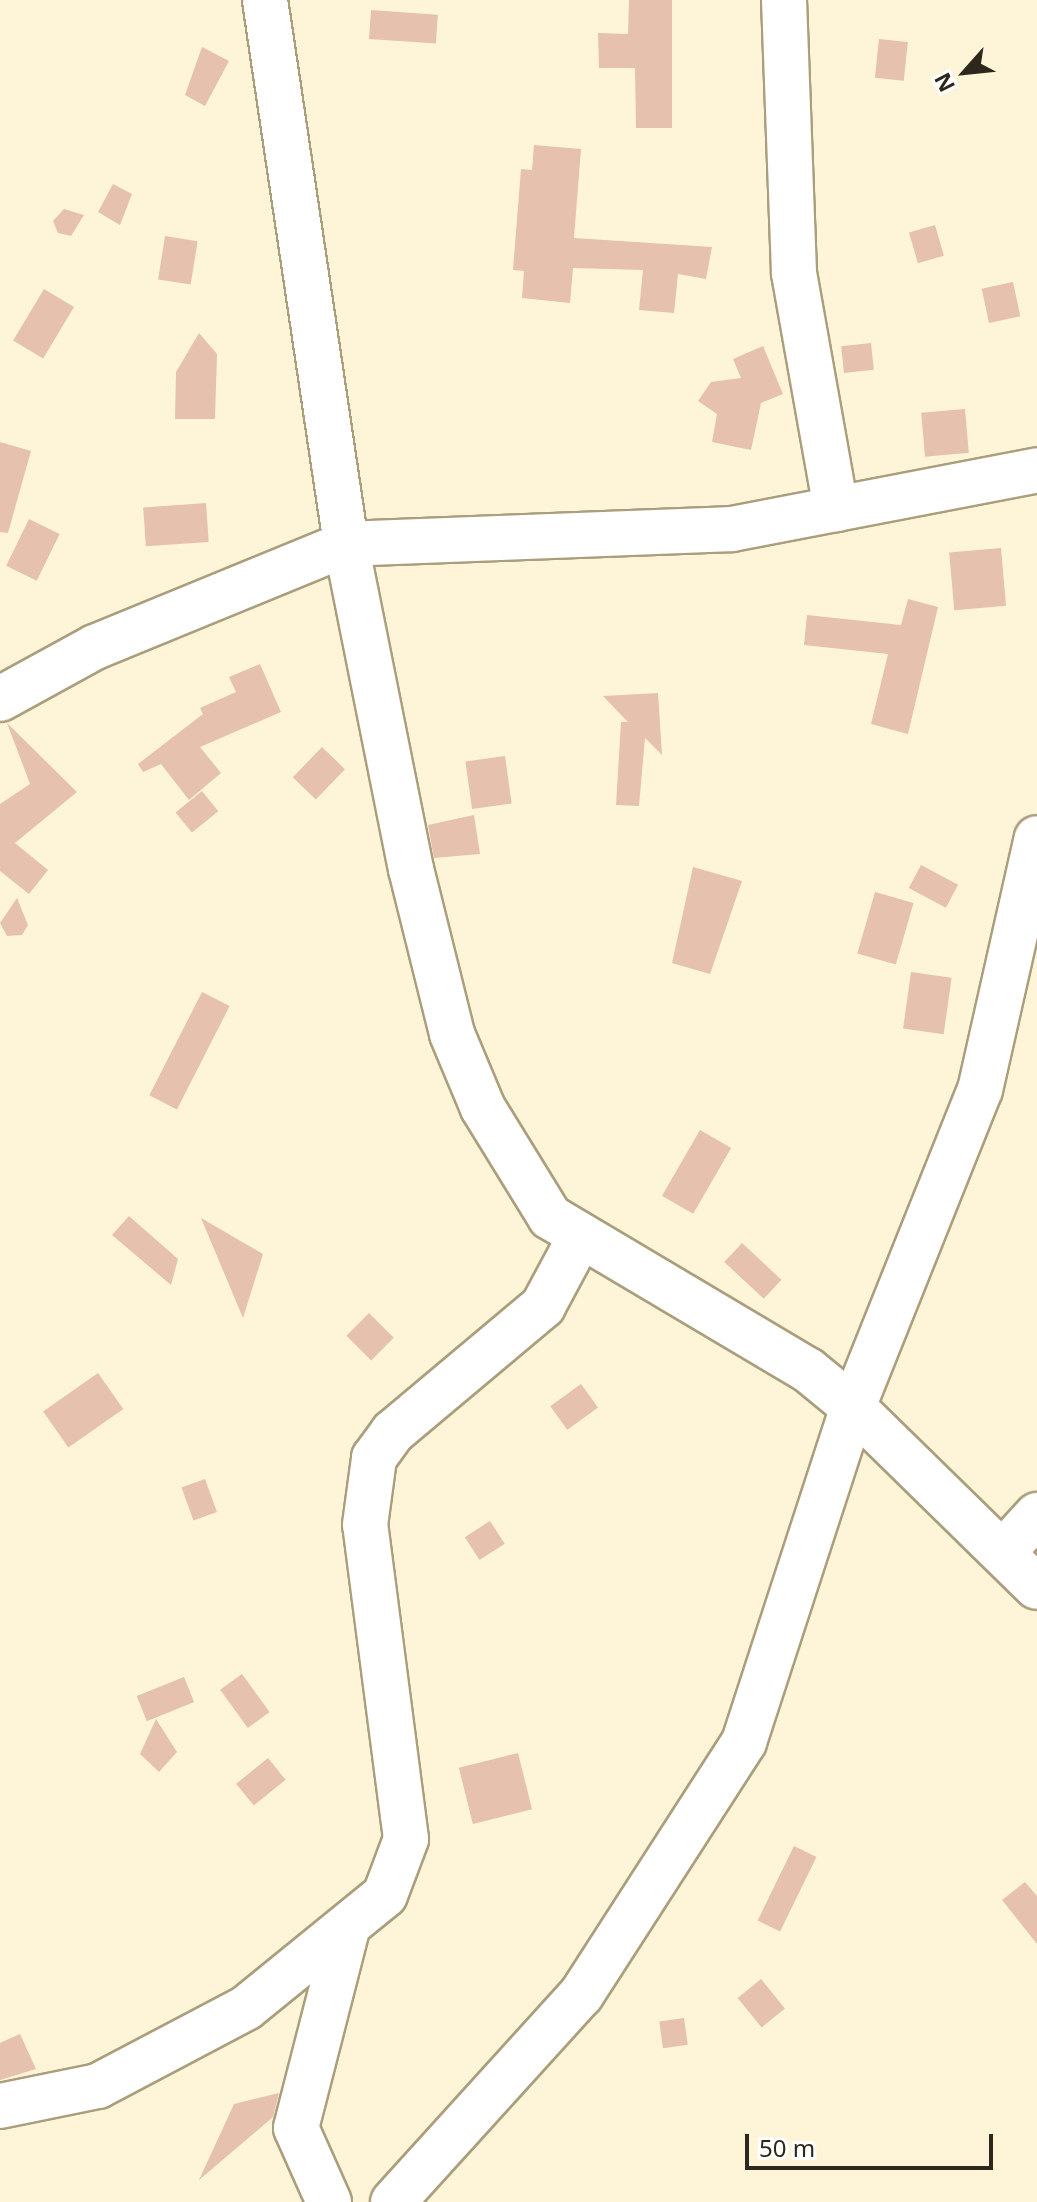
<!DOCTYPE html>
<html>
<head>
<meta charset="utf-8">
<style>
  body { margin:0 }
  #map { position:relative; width:1037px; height:2202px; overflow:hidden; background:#fef5d8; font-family:"Noto Sans",sans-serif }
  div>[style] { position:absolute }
  .building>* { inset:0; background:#e5c1ae; transform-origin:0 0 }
  .roads { filter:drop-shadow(2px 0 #aa9e7d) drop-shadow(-2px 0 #aa9e7d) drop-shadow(0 2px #aa9e7d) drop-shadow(0 -2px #aa9e7d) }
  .minor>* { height:44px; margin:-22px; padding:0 22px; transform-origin:22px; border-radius:22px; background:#fff }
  span { translate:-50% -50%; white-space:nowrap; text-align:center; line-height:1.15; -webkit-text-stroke:6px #fff; paint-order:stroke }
  .north { position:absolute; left:925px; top:32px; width:80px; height:80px; -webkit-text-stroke:6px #fff; paint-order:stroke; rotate:243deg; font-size:22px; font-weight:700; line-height:32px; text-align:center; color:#2d281b }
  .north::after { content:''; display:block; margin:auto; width:28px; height:36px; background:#2d281b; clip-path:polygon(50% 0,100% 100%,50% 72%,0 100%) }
  .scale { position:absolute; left:745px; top:2134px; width:248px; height:36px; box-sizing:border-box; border:4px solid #2d281b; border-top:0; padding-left:10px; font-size:24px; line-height:28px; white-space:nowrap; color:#2d281b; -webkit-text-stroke:6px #fff; paint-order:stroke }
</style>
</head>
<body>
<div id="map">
  <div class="building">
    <i style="clip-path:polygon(629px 0,672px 0,672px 128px,636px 128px,635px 68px,599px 68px,598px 33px,628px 34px)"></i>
    <i style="left:371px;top:10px;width:67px;height:29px;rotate:4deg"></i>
    <i style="left:879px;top:39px;width:29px;height:39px;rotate:6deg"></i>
    <i style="clip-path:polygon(202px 47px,229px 61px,205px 106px,185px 95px)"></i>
    <i style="clip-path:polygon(534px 145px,581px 149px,574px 238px,712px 247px,706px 279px,678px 274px,674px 313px,639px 310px,643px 270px,573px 268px,570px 303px,522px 298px,524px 271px,513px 270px,521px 169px,532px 170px)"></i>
    <i style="clip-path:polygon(113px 184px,132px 194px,120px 225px,98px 212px)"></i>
    <i style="clip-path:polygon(64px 209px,84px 215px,71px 236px,58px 233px,53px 221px)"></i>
    <i style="left:935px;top:225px;width:32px;height:27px;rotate:74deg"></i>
    <i style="left:165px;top:236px;width:33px;height:44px;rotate:9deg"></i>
    <i style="left:1013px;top:282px;width:35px;height:32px;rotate:78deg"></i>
    <i style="left:44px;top:289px;width:35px;height:60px;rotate:31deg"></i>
    <i style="clip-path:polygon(199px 333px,217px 354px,215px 419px,175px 419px,176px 372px)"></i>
    <i style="left:871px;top:343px;width:27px;height:30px;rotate:84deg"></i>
    <i style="clip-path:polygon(763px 346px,783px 394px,761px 403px,751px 450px,712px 442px,717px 414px,698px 401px,711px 382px,741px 378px,733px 359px)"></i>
    <i style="left:965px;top:409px;width:44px;height:44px;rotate:85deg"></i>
    <i style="clip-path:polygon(0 442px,31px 451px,8px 533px,0 532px)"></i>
    <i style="left:206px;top:503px;width:39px;height:63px;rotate:86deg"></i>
    <i style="left:29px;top:519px;width:34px;height:52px;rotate:26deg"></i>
    <i style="left:1001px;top:548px;width:58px;height:52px;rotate:85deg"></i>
    <i style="clip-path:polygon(908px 599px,938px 607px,908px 734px,871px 724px,888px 654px,804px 645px,807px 615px,901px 625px)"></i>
    <i style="clip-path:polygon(260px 664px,281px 712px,200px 747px,221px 773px,189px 800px,161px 764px,143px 772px,138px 764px,203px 714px,200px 708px,236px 692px,229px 677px)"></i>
    <i style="clip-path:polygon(658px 693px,662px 755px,645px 738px,639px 806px,616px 805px,621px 722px,628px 722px,603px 696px)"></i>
    <i style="clip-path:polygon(7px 723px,77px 792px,15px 843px,48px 870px,29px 894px,0 871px,0 804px,30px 784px)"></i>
    <i style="left:322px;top:747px;width:32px;height:42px;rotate:44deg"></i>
    <i style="left:505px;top:756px;width:48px;height:40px;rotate:82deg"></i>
    <i style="left:202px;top:791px;width:26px;height:34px;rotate:51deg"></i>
    <i style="clip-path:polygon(474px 815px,480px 854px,434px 858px,428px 825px)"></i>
    <i style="left:921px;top:865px;width:42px;height:26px;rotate:28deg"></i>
    <i style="clip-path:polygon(693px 867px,742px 881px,710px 974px,672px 963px)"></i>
    <i style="left:875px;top:892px;width:40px;height:64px;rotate:16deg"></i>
    <i style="clip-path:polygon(17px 898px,28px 925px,22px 935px,7px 936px,0 923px)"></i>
    <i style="left:911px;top:972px;width:41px;height:57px;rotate:8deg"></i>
    <i style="left:202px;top:992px;width:31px;height:116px;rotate:27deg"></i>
    <i style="left:700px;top:1130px;width:36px;height:76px;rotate:30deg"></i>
    <i style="clip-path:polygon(129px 1216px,178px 1259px,171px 1285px,112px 1235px)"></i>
    <i style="clip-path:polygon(201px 1218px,263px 1254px,243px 1318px)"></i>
    <i style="left:742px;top:1243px;width:54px;height:26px;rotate:43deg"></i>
    <i style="left:369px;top:1313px;width:35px;height:32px;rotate:45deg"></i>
    <i style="left:98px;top:1373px;width:44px;height:67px;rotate:55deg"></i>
    <i style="left:581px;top:1384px;width:29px;height:38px;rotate:54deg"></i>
    <i style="left:205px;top:1479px;width:35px;height:25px;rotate:70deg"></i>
    <i style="left:490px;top:1521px;width:27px;height:30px;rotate:57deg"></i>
    <i style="left:242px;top:1674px;width:47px;height:27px;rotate:54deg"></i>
    <i style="left:184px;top:1677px;width:27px;height:51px;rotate:68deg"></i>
    <i style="clip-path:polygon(156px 1719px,177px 1752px,159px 1772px,140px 1754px)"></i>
    <i style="left:518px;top:1753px;width:58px;height:61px;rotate:76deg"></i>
    <i style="left:268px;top:1758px;width:28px;height:41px;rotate:51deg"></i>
    <i style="left:794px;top:1846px;width:25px;height:83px;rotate:26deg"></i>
    <i style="clip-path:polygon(1025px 1882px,1037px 1896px,1037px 1944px,1002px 1900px)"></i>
    <i style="left:761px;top:1979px;width:38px;height:30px;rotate:51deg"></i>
    <i style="left:684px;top:2018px;width:27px;height:25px;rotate:82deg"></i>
    <i style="clip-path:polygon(20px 2034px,36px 2069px,0 2080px,0 2043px)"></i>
    <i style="clip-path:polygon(279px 2093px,273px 2117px,199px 2180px,234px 2104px)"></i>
  </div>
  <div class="roads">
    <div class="minor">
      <i style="left:265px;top:0;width:550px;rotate:81.53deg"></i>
      <i style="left:346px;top:544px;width:331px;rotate:78.7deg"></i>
      <i style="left:411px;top:869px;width:170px;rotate:76deg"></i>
      <i style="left:452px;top:1034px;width:80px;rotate:67.3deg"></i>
      <i style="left:483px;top:1108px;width:128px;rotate:58.4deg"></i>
      <i style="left:550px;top:1217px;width:300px;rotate:30.7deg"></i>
      <i style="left:808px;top:1370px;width:58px;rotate:39.4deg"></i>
      <i style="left:853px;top:1407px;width:341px;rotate:-68.2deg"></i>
      <i style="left:980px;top:1090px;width:258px;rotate:-77.3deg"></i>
      <i style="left:784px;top:0;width:273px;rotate:87.9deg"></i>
      <i style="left:794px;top:273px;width:240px;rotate:79.9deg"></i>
      <i style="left:0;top:699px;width:108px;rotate:-28.7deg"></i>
      <i style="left:95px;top:647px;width:271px;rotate:-22.3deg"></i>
      <i style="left:346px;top:544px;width:386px;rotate:-2.2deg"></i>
      <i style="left:732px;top:529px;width:311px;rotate:-10.9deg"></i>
      <i style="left:1004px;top:1551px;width:49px;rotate:-47.5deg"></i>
      <i style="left:0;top:2106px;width:100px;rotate:-11.5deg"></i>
      <i style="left:98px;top:2086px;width:167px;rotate:-27.8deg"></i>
      <i style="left:246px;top:2008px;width:179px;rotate:-39.1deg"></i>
      <i style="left:385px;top:1895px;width:60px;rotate:-69.4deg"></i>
      <i style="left:406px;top:1839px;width:317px;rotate:-97.4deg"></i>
      <i style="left:365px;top:1525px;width:68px;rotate:-82.3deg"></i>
      <i style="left:374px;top:1458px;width:32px;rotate:-54deg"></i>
      <i style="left:393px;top:1432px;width:196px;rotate:-40deg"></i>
      <i style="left:543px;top:1306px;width:76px;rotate:-61.8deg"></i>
      <i style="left:329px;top:2202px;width:81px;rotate:-114deg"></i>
      <i style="left:296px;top:2128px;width:201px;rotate:-75.6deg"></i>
      <i style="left:393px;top:2202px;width:280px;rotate:-47.8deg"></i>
      <i style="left:581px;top:1995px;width:301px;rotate:-57.2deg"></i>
      <i style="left:744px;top:1742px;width:352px;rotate:-72deg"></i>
      <i style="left:853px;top:1407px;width:257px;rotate:44.4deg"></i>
    </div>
  </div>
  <div class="north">N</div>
  <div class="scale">50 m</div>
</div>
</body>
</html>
